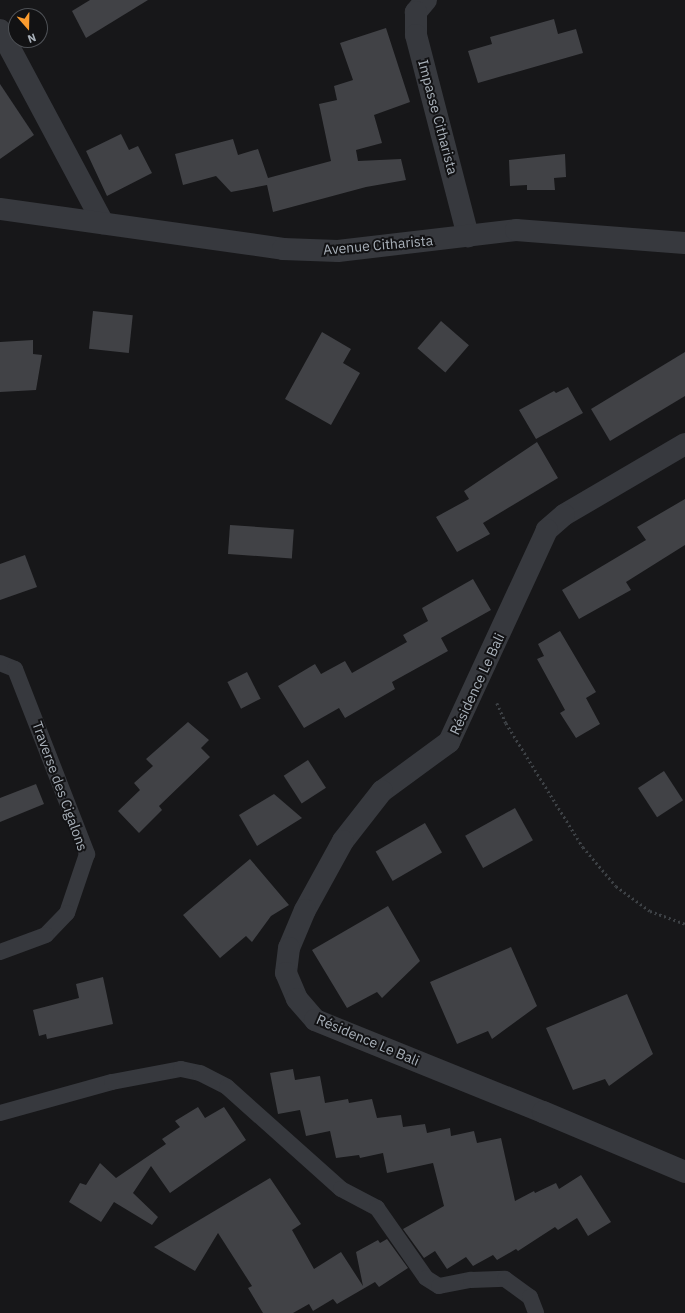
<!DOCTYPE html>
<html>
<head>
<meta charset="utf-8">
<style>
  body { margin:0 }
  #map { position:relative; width:685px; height:1313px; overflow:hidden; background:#171719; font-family:"IBM Plex Sans",sans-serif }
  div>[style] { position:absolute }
  .building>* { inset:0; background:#414246; transform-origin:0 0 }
  .path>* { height:2.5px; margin-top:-1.25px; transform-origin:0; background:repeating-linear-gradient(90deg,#3d4145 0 2px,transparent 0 5px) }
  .service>* { height:16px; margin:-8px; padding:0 8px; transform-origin:8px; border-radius:8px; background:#37393e }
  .minor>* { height:22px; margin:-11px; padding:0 11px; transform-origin:11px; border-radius:11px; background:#37393e }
  .tertiary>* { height:22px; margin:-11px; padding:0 11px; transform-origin:11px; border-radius:11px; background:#37393e }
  span { translate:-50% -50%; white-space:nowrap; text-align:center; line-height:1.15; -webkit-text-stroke:4px #121214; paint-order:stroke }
  .street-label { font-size:14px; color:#a8b0b9 }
  .north { position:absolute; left:8px; top:8px; width:40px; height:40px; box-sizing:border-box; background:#121214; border:1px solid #4e5156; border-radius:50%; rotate:160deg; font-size:11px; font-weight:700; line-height:16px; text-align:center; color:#a8b0b9 }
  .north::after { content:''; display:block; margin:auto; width:14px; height:18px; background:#fa9b2e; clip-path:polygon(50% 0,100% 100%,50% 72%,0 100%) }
</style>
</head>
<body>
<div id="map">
  <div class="building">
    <i style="clip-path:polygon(90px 0,148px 0,86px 38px,72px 11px)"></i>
    <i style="clip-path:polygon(554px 19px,558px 34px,576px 29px,583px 53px,478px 83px,468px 51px,492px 44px,490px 37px)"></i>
    <i style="clip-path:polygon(386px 28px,410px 102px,374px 115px,382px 143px,356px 150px,358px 161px,401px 159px,406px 180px,366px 187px,273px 212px,267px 185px,231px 192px,216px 176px,183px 185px,175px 154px,233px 139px,238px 155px,258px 149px,268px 178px,331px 161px,319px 104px,337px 100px,334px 86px,353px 80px,340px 43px)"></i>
    <i style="clip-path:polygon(0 84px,34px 135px,0 159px)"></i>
    <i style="clip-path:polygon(121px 134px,129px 150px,138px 146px,152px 173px,107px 196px,86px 151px)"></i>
    <i style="clip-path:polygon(565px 154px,566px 177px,554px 178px,555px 190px,527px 190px,527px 185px,510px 186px,509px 160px)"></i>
    <i style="left:93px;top:311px;width:40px;height:38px;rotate:6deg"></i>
    <i style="left:441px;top:321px;width:37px;height:36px;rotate:41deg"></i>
    <i style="clip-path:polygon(322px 332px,351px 349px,343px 363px,360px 373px,331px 425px,285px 399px)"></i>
    <i style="clip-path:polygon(33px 340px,33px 354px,42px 355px,36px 390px,0 392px,0 342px)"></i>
    <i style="clip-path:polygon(685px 352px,685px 396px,610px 441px,591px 409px)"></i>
    <i style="clip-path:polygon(568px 387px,583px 413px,536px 439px,519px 410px,554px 391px,556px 393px)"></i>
    <i style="clip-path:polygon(537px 442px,558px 478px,483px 523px,490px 534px,457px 552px,436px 517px,469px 499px,464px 491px)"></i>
    <i style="clip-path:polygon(685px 499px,685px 545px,626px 582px,631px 590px,579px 619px,562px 590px,646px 540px,637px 527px)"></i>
    <i style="left:230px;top:525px;width:64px;height:29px;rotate:4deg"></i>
    <i style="clip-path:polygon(25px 555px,37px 587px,0 600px,0 564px)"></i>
    <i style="clip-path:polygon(473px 579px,491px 610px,441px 638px,448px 651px,392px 682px,395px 689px,345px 718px,339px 708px,304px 728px,278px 686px,315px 664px,321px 674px,345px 661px,352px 673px,407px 642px,403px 635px,428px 621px,422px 608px)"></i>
    <i style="clip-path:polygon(560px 631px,596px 692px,586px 698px,600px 724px,576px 738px,560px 713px,565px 710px,537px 659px,544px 656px,538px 644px)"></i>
    <i style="left:247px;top:672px;width:30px;height:22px;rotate:63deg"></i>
    <i style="clip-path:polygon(188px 722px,209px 740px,201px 748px,210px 757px,159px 806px,162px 810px,139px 833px,118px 811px,140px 790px,134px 783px,153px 766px,146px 759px)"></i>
    <i style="left:308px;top:760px;width:33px;height:29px;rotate:57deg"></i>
    <i style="left:664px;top:771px;width:35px;height:31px;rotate:57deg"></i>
    <i style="clip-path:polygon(36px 784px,44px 804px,0 822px,0 798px)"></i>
    <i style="clip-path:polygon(274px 794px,302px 818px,257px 846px,239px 815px)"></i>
    <i style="left:515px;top:808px;width:37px;height:57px;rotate:61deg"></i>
    <i style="left:425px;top:823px;width:34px;height:57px;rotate:60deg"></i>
    <i style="clip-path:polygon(250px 859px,289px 905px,271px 916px,252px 942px,246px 936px,220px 958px,183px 915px)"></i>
    <i style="clip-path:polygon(388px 906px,420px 961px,382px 998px,377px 992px,347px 1008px,312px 950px)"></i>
    <i style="clip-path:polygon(511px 947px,537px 1006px,492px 1039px,488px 1031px,457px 1044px,430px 982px)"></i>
    <i style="clip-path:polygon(103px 977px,113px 1024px,47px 1039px,46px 1034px,39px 1036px,33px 1010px,79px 998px,76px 984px)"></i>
    <i style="clip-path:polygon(627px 994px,653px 1054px,609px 1086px,605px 1079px,573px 1090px,546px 1028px)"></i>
    <i style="clip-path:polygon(293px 1069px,295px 1080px,320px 1076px,325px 1103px,348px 1099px,349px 1103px,372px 1099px,377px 1118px,401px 1115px,403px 1127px,425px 1124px,427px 1133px,450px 1128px,451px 1136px,474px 1131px,477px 1143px,501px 1138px,515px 1201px,534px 1191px,535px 1193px,556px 1183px,559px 1189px,581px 1175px,611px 1222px,588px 1236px,577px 1218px,558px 1230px,555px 1227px,518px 1251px,516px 1249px,497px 1260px,493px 1255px,473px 1266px,466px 1257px,447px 1269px,435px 1251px,424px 1258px,403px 1229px,444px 1206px,433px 1163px,387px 1173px,383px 1153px,360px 1158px,359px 1155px,336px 1158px,330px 1131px,306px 1136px,300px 1110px,278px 1114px,270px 1073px)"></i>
    <i style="clip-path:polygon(198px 1107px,205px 1118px,224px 1107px,246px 1140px,170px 1193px,151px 1166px,133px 1193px,158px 1217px,152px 1225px,114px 1202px,101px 1222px,69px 1202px,80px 1183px,86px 1185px,100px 1163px,116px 1178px,166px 1144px,162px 1139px,180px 1127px,175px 1121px)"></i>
    <i style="clip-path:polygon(270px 1178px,301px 1224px,292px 1230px,314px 1269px,341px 1252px,363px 1286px,356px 1252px,378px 1240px,380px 1243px,387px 1239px,408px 1268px,379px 1287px,375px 1282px,337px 1304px,333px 1299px,313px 1311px,309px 1304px,293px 1313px,263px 1313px,248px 1288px,252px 1286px,218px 1233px,195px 1271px,154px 1247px)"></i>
  </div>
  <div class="path">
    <i style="left:497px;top:703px;width:22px;rotate:66deg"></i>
    <i style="left:506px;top:723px;width:146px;rotate:58.2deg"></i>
    <i style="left:583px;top:847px;width:51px;rotate:49.8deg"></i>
    <i style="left:616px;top:886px;width:42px;rotate:36.3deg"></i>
    <i style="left:650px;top:911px;width:37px;rotate:20deg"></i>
  </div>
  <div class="service">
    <i style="left:0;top:663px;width:16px;rotate:22deg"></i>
    <i style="left:15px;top:669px;width:199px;rotate:68.7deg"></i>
    <i style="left:87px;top:854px;width:62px;rotate:108.7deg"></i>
    <i style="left:67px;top:913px;width:30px;rotate:134deg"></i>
    <i style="left:46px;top:935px;width:49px;rotate:159.7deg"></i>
    <i style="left:0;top:1113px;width:116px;rotate:-15.5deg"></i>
    <i style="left:112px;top:1082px;width:70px;rotate:-10.7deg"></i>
    <i style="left:181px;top:1069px;width:19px;rotate:12deg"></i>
    <i style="left:200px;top:1073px;width:30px;rotate:27deg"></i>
    <i style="left:227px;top:1087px;width:153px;rotate:41.8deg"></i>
    <i style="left:341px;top:1189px;width:41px;rotate:27.8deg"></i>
    <i style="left:377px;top:1208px;width:85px;rotate:55deg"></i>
    <i style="left:426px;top:1278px;width:15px;rotate:32deg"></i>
    <i style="left:439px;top:1286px;width:33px;rotate:-11deg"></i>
    <i style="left:471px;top:1280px;width:34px;rotate:-2deg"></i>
    <i style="left:505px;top:1279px;width:31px;rotate:36deg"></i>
    <i style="left:530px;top:1297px;width:17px;rotate:69deg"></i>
  </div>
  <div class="minor">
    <i style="left:426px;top:0;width:16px;rotate:130deg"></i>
    <i style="left:416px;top:12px;width:23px;rotate:90deg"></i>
    <i style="left:416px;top:35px;width:208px;rotate:75.5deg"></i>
    <i style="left:0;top:30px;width:219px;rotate:61.9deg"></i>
    <i style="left:685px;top:444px;width:140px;rotate:149.6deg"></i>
    <i style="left:564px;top:515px;width:23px;rotate:139deg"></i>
    <i style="left:547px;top:530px;width:234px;rotate:114.8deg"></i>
    <i style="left:449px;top:742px;width:83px;rotate:143.8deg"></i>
    <i style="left:382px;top:791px;width:63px;rotate:128deg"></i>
    <i style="left:343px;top:841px;width:79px;rotate:118.8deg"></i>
    <i style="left:305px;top:910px;width:41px;rotate:112.8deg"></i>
    <i style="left:289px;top:948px;width:25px;rotate:97deg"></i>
    <i style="left:286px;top:973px;width:28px;rotate:67deg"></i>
    <i style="left:297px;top:999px;width:28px;rotate:49deg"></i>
    <i style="left:315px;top:1020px;width:246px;rotate:22deg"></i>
    <i style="left:543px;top:1112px;width:154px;rotate:22.9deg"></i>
  </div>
  <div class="tertiary">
    <i style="left:0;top:209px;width:286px;rotate:8deg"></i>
    <i style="left:283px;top:249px;width:55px;rotate:2.1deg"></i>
    <i style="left:338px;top:251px;width:179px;rotate:-6.7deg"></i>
    <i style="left:516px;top:230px;width:169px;rotate:4.4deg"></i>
  </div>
  <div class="street-label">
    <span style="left:438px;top:117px;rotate:75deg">Impasse Citharista</span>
    <span style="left:378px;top:245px;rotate:-5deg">Avenue Citharista</span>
    <span style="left:477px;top:684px;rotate:-65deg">Résidence Le Bali</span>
    <span style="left:60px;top:786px;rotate:70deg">Traverse des Cigalons</span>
    <span style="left:368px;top:1040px;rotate:23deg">Résidence Le Bali</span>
  </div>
  <div class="north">N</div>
</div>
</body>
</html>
